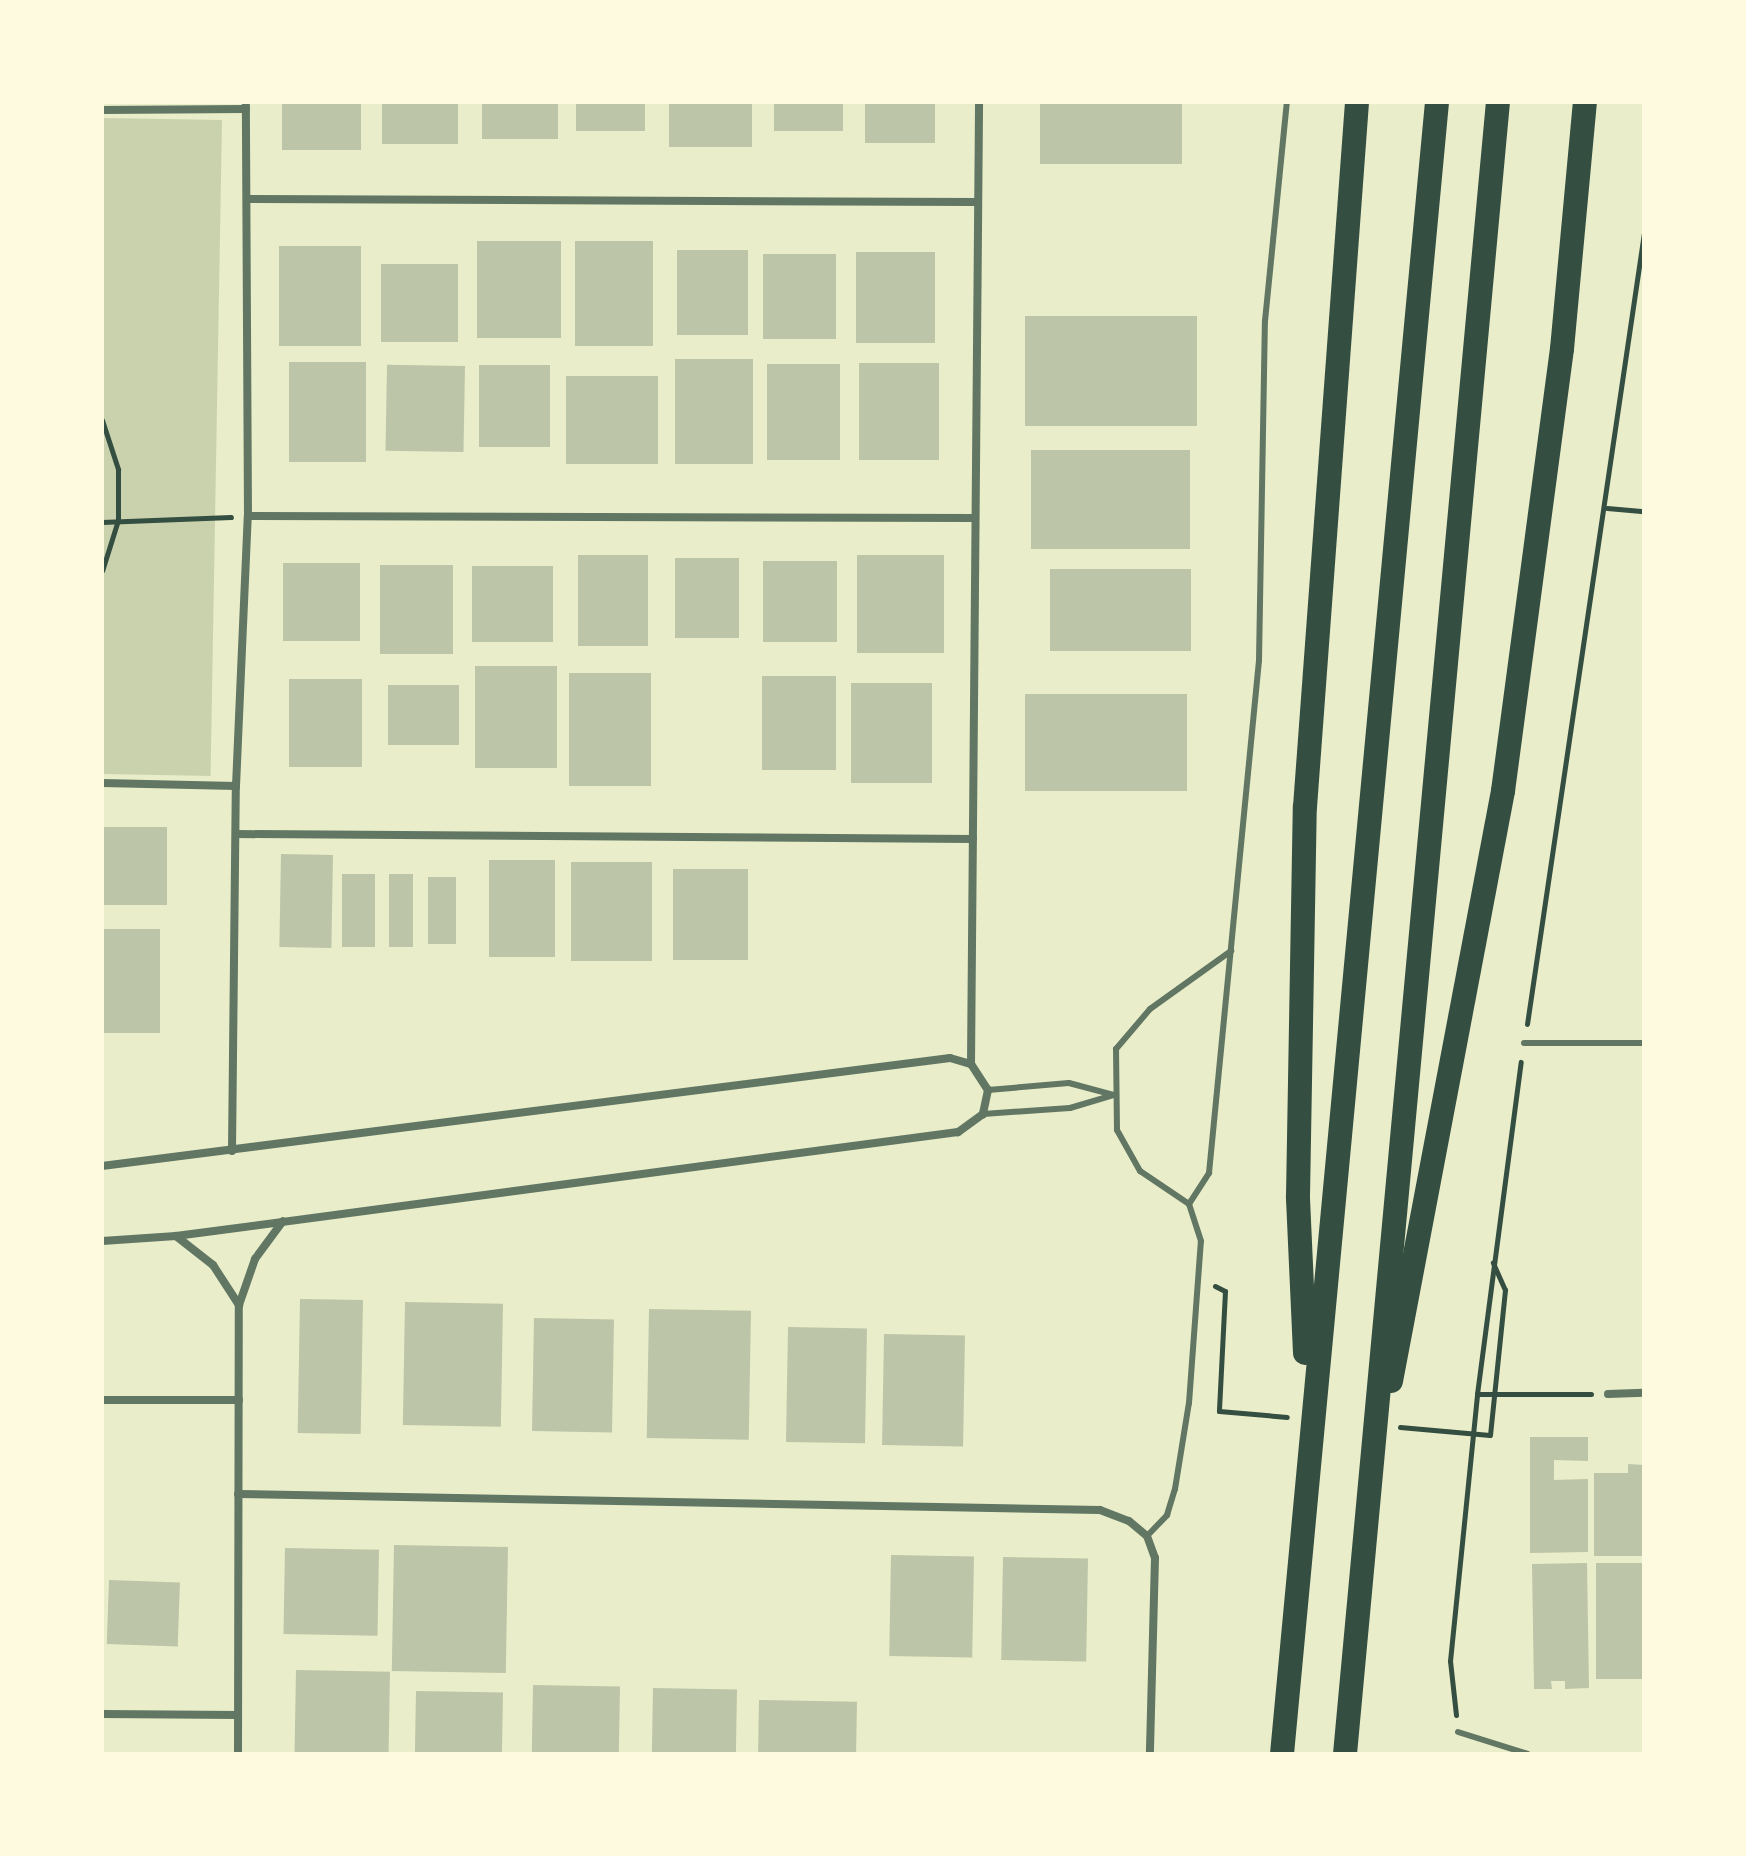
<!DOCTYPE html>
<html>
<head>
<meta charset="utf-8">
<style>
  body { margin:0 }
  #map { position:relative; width:1746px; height:1856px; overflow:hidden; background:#e9edc9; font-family:Arial,sans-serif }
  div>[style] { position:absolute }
  .green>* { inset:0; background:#cad2ad; transform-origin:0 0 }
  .building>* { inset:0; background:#bcc5a7; transform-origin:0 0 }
  .path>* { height:5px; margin:-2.5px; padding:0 2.5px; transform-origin:2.5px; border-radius:2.5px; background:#344e41 }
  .service>* { height:6px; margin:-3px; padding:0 3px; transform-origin:3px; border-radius:3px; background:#617663 }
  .minor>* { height:8px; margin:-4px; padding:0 4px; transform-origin:4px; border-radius:4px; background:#617663 }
  .motorway>* { height:24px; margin:-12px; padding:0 12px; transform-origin:12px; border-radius:12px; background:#344e41 }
  span { translate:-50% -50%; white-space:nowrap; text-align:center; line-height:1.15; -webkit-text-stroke:6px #fefae0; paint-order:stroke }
  .frame { position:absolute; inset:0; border:104px solid #fefae0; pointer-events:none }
</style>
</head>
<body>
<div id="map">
  <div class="green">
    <i style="left:222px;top:120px;width:656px;height:120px;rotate:91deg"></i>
  </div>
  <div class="building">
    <i style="left:282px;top:102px;width:79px;height:48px"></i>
    <i style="left:382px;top:102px;width:76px;height:42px"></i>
    <i style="left:482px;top:102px;width:76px;height:37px"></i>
    <i style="left:576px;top:102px;width:69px;height:29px"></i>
    <i style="left:669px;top:102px;width:83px;height:45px"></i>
    <i style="left:774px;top:102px;width:69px;height:29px"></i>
    <i style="left:865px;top:102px;width:70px;height:41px"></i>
    <i style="left:1040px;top:102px;width:142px;height:62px"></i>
    <i style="left:477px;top:241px;width:84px;height:97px"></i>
    <i style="left:575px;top:241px;width:78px;height:105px"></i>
    <i style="left:279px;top:246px;width:82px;height:100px"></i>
    <i style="left:677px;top:250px;width:71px;height:85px"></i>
    <i style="left:856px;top:252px;width:79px;height:91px"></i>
    <i style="left:763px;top:254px;width:73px;height:85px"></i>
    <i style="left:381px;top:264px;width:77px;height:78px"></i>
    <i style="left:1025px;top:316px;width:172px;height:110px"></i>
    <i style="left:675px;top:359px;width:78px;height:105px"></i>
    <i style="left:289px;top:362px;width:77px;height:100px"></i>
    <i style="left:859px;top:363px;width:80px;height:97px"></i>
    <i style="left:767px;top:364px;width:73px;height:96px"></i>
    <i style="left:479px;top:365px;width:71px;height:82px"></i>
    <i style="left:465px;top:366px;width:86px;height:78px;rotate:91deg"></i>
    <i style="left:566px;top:376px;width:92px;height:88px"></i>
    <i style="left:1190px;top:450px;width:99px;height:159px;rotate:90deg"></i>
    <i style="left:578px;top:555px;width:70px;height:91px"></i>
    <i style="left:857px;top:555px;width:87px;height:98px"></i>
    <i style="left:675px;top:558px;width:64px;height:80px"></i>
    <i style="left:763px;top:561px;width:74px;height:81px"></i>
    <i style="left:283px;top:563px;width:77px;height:78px"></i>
    <i style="left:453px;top:565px;width:89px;height:73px;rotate:90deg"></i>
    <i style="left:472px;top:566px;width:81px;height:76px"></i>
    <i style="left:1050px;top:569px;width:141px;height:82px"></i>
    <i style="left:475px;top:666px;width:82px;height:102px"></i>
    <i style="left:569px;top:673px;width:82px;height:113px"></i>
    <i style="left:762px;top:676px;width:74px;height:94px"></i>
    <i style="left:289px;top:679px;width:73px;height:88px"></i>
    <i style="left:932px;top:683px;width:100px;height:81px;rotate:90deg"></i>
    <i style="left:388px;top:685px;width:71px;height:60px"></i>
    <i style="left:1025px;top:694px;width:162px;height:97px"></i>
    <i style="left:102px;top:827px;width:65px;height:78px"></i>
    <i style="left:281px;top:854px;width:52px;height:93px;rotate:1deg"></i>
    <i style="left:489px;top:860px;width:66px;height:97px"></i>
    <i style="left:571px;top:862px;width:81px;height:99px"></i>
    <i style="left:673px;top:869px;width:75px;height:91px"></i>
    <i style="left:342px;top:874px;width:33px;height:73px"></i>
    <i style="left:389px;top:874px;width:24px;height:73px"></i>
    <i style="left:428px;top:877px;width:28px;height:67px"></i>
    <i style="left:102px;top:929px;width:58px;height:104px"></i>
    <i style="left:300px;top:1299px;width:63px;height:134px;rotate:1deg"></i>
    <i style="left:405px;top:1302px;width:98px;height:123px;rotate:1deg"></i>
    <i style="left:649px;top:1309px;width:102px;height:129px;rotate:1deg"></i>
    <i style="left:534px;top:1318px;width:80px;height:113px;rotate:1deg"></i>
    <i style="left:788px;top:1327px;width:79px;height:115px;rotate:1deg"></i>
    <i style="left:884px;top:1334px;width:81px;height:111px;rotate:1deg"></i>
    <i style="clip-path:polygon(1530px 1437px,1588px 1437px,1588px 1461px,1554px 1460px,1554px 1480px,1588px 1479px,1588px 1552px,1530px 1553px)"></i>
    <i style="clip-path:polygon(1628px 1464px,1644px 1465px,1644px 1556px,1594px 1556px,1594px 1473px,1628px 1473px)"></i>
    <i style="left:394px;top:1545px;width:114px;height:126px;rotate:1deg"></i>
    <i style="left:285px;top:1548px;width:94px;height:86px;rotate:1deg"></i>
    <i style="left:891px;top:1555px;width:83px;height:101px;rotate:1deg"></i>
    <i style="left:1003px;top:1557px;width:85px;height:103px;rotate:1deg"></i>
    <i style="clip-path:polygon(1587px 1563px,1589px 1688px,1565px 1689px,1565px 1681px,1551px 1681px,1552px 1689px,1534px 1689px,1532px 1564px)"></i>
    <i style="left:1644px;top:1563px;width:116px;height:48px;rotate:90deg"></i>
    <i style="left:109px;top:1580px;width:71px;height:64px;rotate:2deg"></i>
    <i style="left:296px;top:1670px;width:94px;height:84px;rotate:1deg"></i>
    <i style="left:533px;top:1685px;width:87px;height:69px;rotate:1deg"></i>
    <i style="left:653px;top:1688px;width:84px;height:66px;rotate:1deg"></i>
    <i style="left:416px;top:1691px;width:87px;height:63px;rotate:1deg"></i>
    <i style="left:759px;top:1700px;width:98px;height:54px;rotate:1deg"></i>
  </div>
  <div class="path">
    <i style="left:102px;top:420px;width:52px;rotate:71.9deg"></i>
    <i style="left:118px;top:469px;width:51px;rotate:90deg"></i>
    <i style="left:118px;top:520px;width:53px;rotate:107.4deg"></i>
    <i style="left:1607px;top:508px;width:37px;rotate:5deg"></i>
    <i style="left:102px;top:522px;width:129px;rotate:-2.2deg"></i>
    <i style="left:1527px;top:1024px;width:800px;rotate:-81.59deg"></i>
    <i style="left:1215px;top:1286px;width:11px;rotate:27deg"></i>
    <i style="left:1225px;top:1291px;width:120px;rotate:92.9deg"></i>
    <i style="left:1219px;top:1411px;width:68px;rotate:5deg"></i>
    <i style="left:1477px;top:1394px;width:114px"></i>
    <i style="left:1400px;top:1427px;width:90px;rotate:5.1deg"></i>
    <i style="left:1490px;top:1435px;width:146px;rotate:-84.1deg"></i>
    <i style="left:1505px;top:1290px;width:30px;rotate:-114deg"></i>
    <i style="left:1456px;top:1715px;width:54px;rotate:-96.3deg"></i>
    <i style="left:1450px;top:1661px;width:268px;rotate:-84.2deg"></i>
    <i style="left:1477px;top:1394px;width:335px;rotate:-82.5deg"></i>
  </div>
  <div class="service">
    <i style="left:1524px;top:1043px;width:120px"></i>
    <i style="left:988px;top:1090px;width:81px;rotate:-4.9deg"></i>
    <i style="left:1069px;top:1083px;width:47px;rotate:14.9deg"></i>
    <i style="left:983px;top:1114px;width:87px;rotate:-3.9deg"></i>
    <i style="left:1070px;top:1108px;width:46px;rotate:-16.5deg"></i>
    <i style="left:1189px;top:1204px;width:37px;rotate:-57deg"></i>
    <i style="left:1209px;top:1173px;width:515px;rotate:-84.43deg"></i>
    <i style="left:1259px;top:660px;width:339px;rotate:-89deg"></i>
    <i style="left:1265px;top:321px;width:220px;rotate:-84.3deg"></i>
    <i style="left:1147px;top:1536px;width:29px;rotate:-46deg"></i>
    <i style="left:1167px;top:1515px;width:27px;rotate:-73deg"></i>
    <i style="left:1175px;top:1489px;width:87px;rotate:-80.8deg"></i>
    <i style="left:1189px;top:1403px;width:162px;rotate:-85.8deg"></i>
    <i style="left:1201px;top:1241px;width:39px;rotate:-108deg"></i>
    <i style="left:1189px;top:1204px;width:59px;rotate:-146deg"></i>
    <i style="left:1140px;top:1171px;width:47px;rotate:-119.3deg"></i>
    <i style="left:1117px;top:1130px;width:81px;rotate:-90.7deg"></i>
    <i style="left:1116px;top:1049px;width:52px;rotate:-49.6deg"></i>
    <i style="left:1150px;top:1009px;width:100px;rotate:-35.6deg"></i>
    <i style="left:1458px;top:1732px;width:73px;rotate:17.4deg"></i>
  </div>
  <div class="minor">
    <i style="left:102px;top:110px;width:144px;rotate:-0.4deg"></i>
    <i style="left:247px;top:199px;width:729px;rotate:0.24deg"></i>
    <i style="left:248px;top:516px;width:727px;rotate:0.16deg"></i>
    <i style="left:102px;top:783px;width:134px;rotate:1.3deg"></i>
    <i style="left:236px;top:834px;width:737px;rotate:0.39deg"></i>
    <i style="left:971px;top:1064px;width:962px;rotate:-89.52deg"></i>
    <i style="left:232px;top:1151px;width:365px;rotate:-89.4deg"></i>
    <i style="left:236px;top:786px;width:270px;rotate:-87.5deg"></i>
    <i style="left:248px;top:516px;width:414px;rotate:-90.3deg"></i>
    <i style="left:102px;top:1166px;width:855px;rotate:-7.26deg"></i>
    <i style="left:950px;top:1058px;width:22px;rotate:16deg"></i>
    <i style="left:971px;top:1064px;width:31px;rotate:57deg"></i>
    <i style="left:988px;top:1090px;width:25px;rotate:102deg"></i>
    <i style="left:983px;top:1114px;width:31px;rotate:144deg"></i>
    <i style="left:958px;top:1132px;width:789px;rotate:172.42deg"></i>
    <i style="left:176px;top:1236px;width:74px;rotate:176.1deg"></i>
    <i style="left:176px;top:1236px;width:47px;rotate:38.1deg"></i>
    <i style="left:213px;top:1265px;width:48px;rotate:57deg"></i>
    <i style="left:1608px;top:1394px;width:36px;rotate:-2deg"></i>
    <i style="left:102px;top:1400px;width:137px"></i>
    <i style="left:238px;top:1494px;width:862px;rotate:1.06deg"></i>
    <i style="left:1100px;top:1510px;width:31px;rotate:21deg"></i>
    <i style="left:1129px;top:1521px;width:23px;rotate:40deg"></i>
    <i style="left:1147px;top:1536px;width:23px;rotate:70deg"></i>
    <i style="left:1155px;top:1558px;width:196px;rotate:91.5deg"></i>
    <i style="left:102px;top:1714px;width:136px;rotate:0.4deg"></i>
    <i style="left:238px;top:1754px;width:449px;rotate:-89.9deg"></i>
    <i style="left:239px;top:1305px;width:49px;rotate:-70.8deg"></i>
    <i style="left:255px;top:1259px;width:47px;rotate:-53.6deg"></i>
  </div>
  <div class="motorway">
    <i style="left:1305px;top:1353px;width:157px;rotate:-92.6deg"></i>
    <i style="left:1298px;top:1196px;width:389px;rotate:-89deg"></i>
    <i style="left:1305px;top:807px;width:707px;rotate:-85.78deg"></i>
    <i style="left:1391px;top:1381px;width:601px;rotate:-79.25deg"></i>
    <i style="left:1503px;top:791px;width:446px;rotate:-82.4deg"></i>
    <i style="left:1562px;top:349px;width:248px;rotate:-84.7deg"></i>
    <i style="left:1282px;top:1754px;width:1659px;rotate:-84.64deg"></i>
    <i style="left:1345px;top:1754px;width:1659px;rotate:-84.71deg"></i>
  </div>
  <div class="frame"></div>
</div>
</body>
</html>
